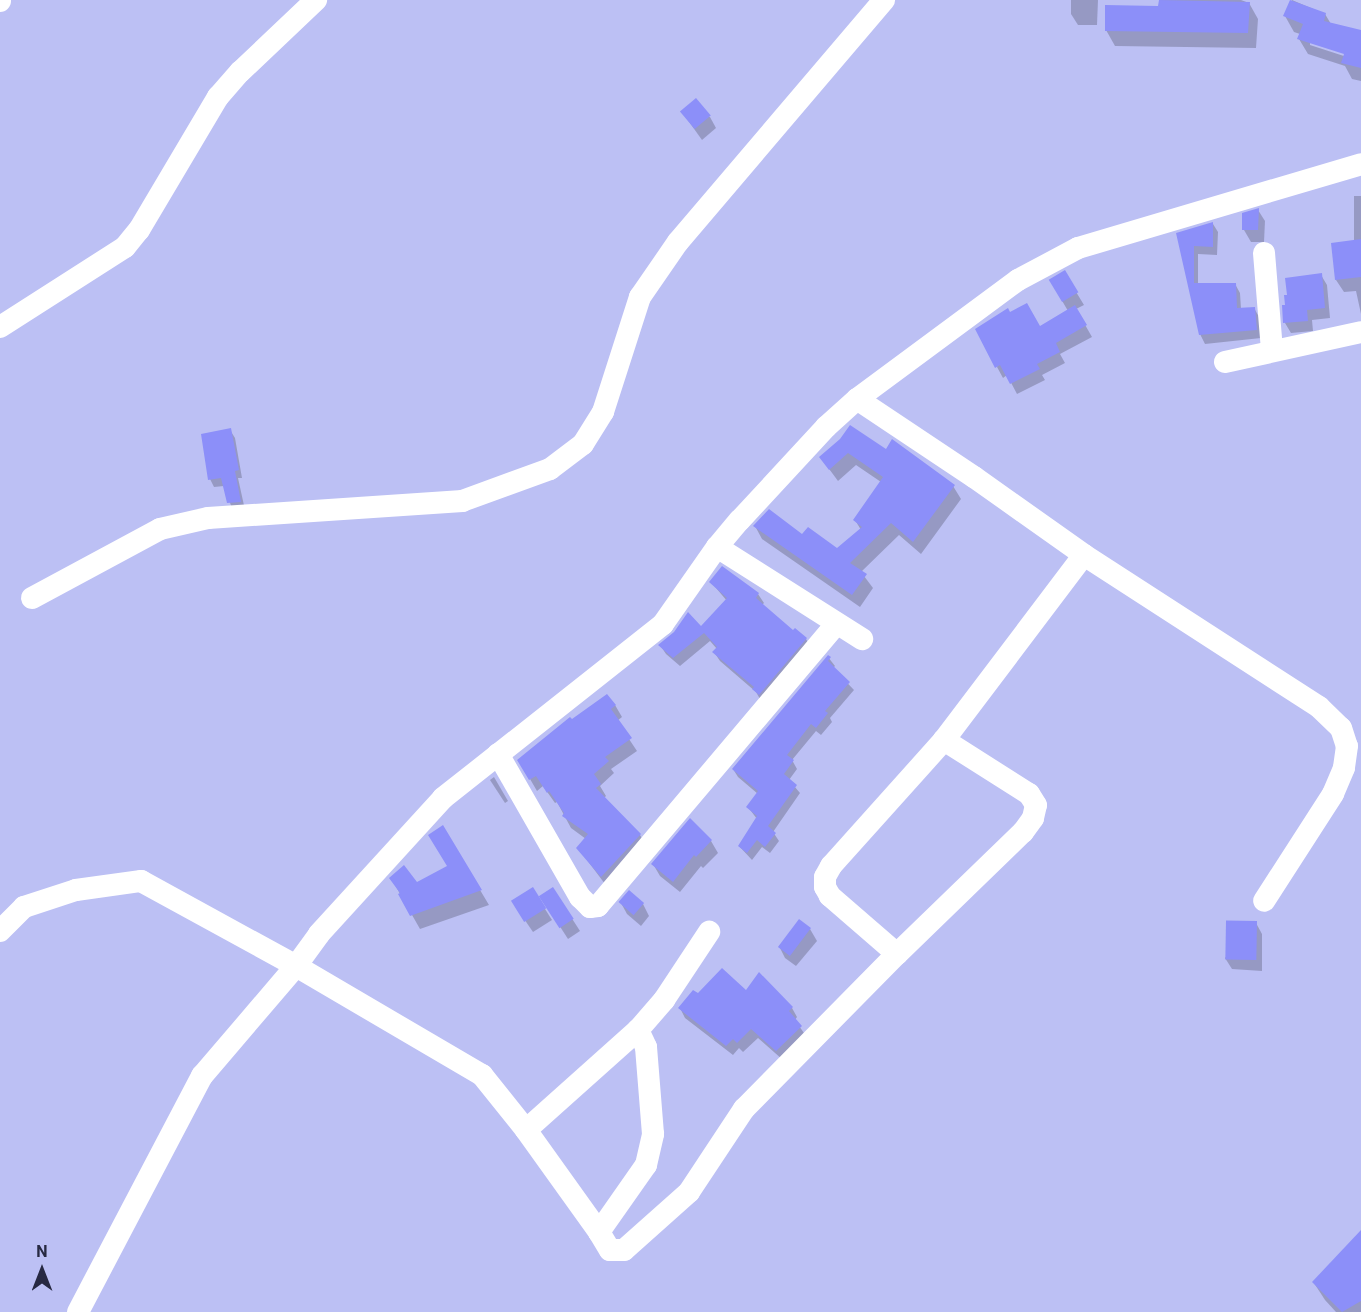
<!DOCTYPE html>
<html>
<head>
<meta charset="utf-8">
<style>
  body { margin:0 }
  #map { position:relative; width:1361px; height:1312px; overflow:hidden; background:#bcc0f4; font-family:Roboto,sans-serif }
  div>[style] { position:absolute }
  .shadow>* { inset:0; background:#0003 }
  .building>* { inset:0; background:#8c8ff9; transform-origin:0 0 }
  .street>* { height:22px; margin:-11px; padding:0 11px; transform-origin:11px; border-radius:11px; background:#fff }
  span { translate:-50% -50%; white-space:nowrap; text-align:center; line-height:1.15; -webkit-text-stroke:6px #bcc0f4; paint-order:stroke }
  .north { position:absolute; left:12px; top:1240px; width:60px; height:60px; -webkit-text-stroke:4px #bcc0f4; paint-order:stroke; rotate:0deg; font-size:16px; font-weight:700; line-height:24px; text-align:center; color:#272942 }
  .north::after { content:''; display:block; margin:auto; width:21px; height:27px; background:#272942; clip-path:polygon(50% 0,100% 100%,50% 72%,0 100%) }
</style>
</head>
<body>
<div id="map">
  <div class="shadow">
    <i style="clip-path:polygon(1071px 0,1098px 0,1097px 25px,1078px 25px,1071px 14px)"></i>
    <i style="clip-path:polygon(1160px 0,1241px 0,1249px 3px,1258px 19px,1256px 48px,1115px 46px,1106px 30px,1160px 8px)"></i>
    <i style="clip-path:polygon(evenodd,1292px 0,1325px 14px,1331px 24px,1361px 31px,1361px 81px,1352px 79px,1345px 66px,1308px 54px,1299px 39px,1300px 34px,1294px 32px,1285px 16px,1292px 0,1310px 41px,1351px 55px,1350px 58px,1310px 45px,1310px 41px)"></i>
    <i style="clip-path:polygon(682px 112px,710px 117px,716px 128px,702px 140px)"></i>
    <i style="clip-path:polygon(1354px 196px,1361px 196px,1361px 314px,1356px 291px,1344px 292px,1336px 280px,1354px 241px)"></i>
    <i style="clip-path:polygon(1258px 210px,1265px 221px,1264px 242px,1251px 242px,1244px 230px,1243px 215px)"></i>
    <i style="clip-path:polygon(1213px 224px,1218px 232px,1217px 255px,1198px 254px,1198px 284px,1235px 284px,1240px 293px,1241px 309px,1254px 308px,1259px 317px,1261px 338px,1205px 344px,1200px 334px,1178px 234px)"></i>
    <i style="clip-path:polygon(1064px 272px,1084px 305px,1076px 309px,1092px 337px,1060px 354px,1065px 363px,1042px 375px,1045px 380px,1017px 394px,1007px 375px,1003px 378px,997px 367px,1009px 314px,1039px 328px,1068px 311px,1050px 280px)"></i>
    <i style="clip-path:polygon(1321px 275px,1327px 285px,1330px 318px,1312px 320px,1313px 331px,1291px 333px,1285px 323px,1283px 307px)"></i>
    <i style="clip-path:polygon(230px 430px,235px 438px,242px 478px,238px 478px,245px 510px,233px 511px,224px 486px,214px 487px,210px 479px)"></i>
    <i style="clip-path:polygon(841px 440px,953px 486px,961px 499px,921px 554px,899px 535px,861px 572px,873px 588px,860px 607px,762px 539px,755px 526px,803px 536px,837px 550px,861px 530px,855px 520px,881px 482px,856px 465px,838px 481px,821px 458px)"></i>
    <i style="clip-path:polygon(711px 582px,758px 594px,764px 603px,762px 605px,793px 633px,806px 639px,811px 648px,760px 699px,756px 692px,720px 661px,714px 652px,717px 649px,710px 641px,680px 666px,666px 654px,660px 645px,701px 628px,727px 601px)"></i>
    <i style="clip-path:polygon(828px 657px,835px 666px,833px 668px,854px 690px,830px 718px,832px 722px,821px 735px,816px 731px,792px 760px,797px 769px,789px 780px,800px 793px,773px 832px,779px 841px,770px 853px,762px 847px,752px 860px,739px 846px,757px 819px,748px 807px,758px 794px,738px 777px,733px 769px)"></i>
    <i style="clip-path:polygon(615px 705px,622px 717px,617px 721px,637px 751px,611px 769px,614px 773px,600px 786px,606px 796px,604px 798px,640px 835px,647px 847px,608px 888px,578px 848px,586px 839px,571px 828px,557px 802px,555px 803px,543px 786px,537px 791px,519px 760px,572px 721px)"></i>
    <i style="clip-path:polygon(494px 777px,508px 801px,505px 803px,490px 780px)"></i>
    <i style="clip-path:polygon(690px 821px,711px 841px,718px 853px,703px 868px,701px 866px,680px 892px,660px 876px,653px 864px)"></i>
    <i style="clip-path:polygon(443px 828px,489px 905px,420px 929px,391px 878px,417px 884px,449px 867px)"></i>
    <i style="clip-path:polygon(553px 889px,580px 931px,568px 939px,548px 908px)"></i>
    <i style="clip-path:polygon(621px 903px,643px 904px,649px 916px,641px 926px,627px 914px)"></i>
    <i style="clip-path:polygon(545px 909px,552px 920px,533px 932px,520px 913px)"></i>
    <i style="clip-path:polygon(1256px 923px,1262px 934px,1262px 971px,1232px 969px,1225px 958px)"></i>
    <i style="clip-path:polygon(810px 929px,817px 941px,796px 966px,785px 958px,779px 946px)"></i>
    <i style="clip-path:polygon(746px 992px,792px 1008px,797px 1017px,795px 1020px,806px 1036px,783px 1060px,758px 1038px,743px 1052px,739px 1048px,733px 1055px,685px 1018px,680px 1008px,698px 995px)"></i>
    <i style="clip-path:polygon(1361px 1233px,1361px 1312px,1336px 1312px,1325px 1300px,1314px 1283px)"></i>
  </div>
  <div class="building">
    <i style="clip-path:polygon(1159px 0,1250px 2px,1248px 33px,1105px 31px,1105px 5px,1158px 6px)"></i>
    <i style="clip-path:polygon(1290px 0,1326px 13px,1324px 21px,1361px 30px,1361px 68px,1341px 63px,1344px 54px,1297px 39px,1303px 24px,1283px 16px)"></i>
    <i style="left:696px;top:98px;width:23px;height:21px;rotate:50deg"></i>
    <i style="clip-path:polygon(1259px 208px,1258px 230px,1242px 230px,1242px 213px)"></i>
    <i style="clip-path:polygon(1213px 222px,1213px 247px,1194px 246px,1194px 283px,1236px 283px,1237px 308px,1255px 307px,1257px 330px,1199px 335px,1176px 233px)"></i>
    <i style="clip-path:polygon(1361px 239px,1361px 277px,1335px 280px,1331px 243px)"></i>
    <i style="left:1065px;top:270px;width:26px;height:19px;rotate:59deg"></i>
    <i style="clip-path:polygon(1322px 273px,1325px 308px,1307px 310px,1308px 321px,1283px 323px,1282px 305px,1285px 305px,1284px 295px,1287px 295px,1285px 278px)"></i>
    <i style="clip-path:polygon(1027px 303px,1040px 326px,1075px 305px,1087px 325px,1056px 343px,1060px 352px,1037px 364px,1040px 369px,1010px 384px,1000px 365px,995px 368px,975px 329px,1008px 308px,1010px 312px)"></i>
    <i style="clip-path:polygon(850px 425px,886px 449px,892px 439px,955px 485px,913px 542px,891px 523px,850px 563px,867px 574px,852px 595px,753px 526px,769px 509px,802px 534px,808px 527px,837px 548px,862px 527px,853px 520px,883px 477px,848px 453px,829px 470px,819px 457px,840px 439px)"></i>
    <i style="clip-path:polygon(231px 428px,239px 470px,235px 471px,241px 502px,227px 503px,221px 478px,208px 480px,201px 434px)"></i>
    <i style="clip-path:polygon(722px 566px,759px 593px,756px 598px,793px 630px,795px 628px,807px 638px,759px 695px,752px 689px,754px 687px,712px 652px,717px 647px,704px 633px,673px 658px,658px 645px,674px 632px,688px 612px,701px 626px,727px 598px,709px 582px)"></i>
    <i style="clip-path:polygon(828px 655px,831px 657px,828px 661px,850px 682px,825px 711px,828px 713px,816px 728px,811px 724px,787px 755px,794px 760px,784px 774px,797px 785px,768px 826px,776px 833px,765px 847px,757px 840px,747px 853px,738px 846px,757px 816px,746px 807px,758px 791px,732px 769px)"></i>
    <i style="clip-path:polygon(607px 694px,616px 705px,611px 709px,632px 738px,605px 757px,609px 761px,594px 774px,601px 784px,596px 788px,641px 834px,601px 877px,576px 848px,588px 834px,562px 816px,564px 813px,549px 791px,547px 793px,536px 776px,529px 780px,517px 760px,570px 717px,572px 719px)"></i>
    <i style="clip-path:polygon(690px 818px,712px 840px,696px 857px,694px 855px,673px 882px,651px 864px)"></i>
    <i style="clip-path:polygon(443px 825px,482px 890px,410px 916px,398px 894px,400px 893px,389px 878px,404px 865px,417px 882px,447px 866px,428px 835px)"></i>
    <i style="left:533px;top:887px;width:25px;height:26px;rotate:58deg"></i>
    <i style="left:553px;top:887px;width:38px;height:17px;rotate:57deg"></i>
    <i style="left:629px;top:890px;width:20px;height:16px;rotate:41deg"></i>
    <i style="left:799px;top:919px;width:15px;height:35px;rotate:37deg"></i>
    <i style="left:1257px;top:921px;width:39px;height:31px;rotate:91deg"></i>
    <i style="clip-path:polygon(722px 968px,746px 990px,759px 972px,793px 1007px,789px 1011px,802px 1026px,776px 1051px,751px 1029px,737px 1043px,733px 1039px,726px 1046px,678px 1008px,693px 990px,698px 993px)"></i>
    <i style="clip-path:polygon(1361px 1230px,1361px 1301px,1342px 1312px,1312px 1282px)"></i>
  </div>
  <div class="street">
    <i style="left:0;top:1px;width:1px;rotate:-90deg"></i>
    <i style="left:1264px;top:253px;width:97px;rotate:85.3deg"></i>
    <i style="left:0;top:327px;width:148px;rotate:-32.6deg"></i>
    <i style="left:125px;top:247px;width:22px;rotate:-51deg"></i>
    <i style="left:139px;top:230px;width:155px;rotate:-59.3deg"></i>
    <i style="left:218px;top:97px;width:33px;rotate:-49deg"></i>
    <i style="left:240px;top:72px;width:105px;rotate:-43.5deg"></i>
    <i style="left:1225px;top:362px;width:139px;rotate:-12.4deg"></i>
    <i style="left:857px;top:399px;width:141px;rotate:33.7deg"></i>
    <i style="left:974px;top:477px;width:135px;rotate:35.3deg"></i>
    <i style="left:1084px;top:555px;width:280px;rotate:32.9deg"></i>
    <i style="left:1319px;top:707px;width:30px;rotate:44deg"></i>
    <i style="left:1341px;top:728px;width:19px;rotate:72deg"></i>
    <i style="left:1347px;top:746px;width:22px;rotate:98deg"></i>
    <i style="left:1344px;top:768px;width:28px;rotate:113deg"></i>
    <i style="left:1333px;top:794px;width:127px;rotate:122.8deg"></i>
    <i style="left:717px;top:547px;width:172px;rotate:32.4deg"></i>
    <i style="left:32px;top:598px;width:145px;rotate:-28.3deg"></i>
    <i style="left:160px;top:529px;width:49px;rotate:-12.9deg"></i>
    <i style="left:208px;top:518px;width:255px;rotate:-3.8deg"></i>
    <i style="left:462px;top:501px;width:94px;rotate:-20deg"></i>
    <i style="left:550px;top:469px;width:41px;rotate:-37.1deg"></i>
    <i style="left:583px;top:444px;width:38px;rotate:-58deg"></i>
    <i style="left:603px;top:412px;width:121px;rotate:-72.2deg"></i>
    <i style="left:640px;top:297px;width:67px;rotate:-55.4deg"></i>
    <i style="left:678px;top:242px;width:318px;rotate:-49.6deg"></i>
    <i style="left:498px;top:754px;width:165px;rotate:60.2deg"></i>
    <i style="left:580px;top:897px;width:14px;rotate:45deg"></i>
    <i style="left:590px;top:907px;width:8px;rotate:-7deg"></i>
    <i style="left:598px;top:906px;width:369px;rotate:-49.8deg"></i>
    <i style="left:0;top:931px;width:34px;rotate:-45deg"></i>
    <i style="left:24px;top:907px;width:55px;rotate:-18.1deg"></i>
    <i style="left:76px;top:890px;width:66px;rotate:-7.9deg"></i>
    <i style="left:141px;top:881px;width:177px;rotate:28.7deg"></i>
    <i style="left:296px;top:966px;width:216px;rotate:30.4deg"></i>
    <i style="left:482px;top:1075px;width:70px;rotate:51.3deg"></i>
    <i style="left:526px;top:1130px;width:125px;rotate:54.4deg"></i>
    <i style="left:599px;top:1232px;width:82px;rotate:-55deg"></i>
    <i style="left:646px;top:1165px;width:32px;rotate:-77deg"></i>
    <i style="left:653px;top:1134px;width:87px;rotate:-94.6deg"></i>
    <i style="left:646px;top:1047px;width:19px;rotate:-115deg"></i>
    <i style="left:897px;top:954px;width:89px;rotate:-139.1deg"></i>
    <i style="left:830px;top:896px;width:10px;rotate:-119deg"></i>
    <i style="left:825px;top:887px;width:10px;rotate:-90deg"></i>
    <i style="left:825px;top:877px;width:13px;rotate:-61deg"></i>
    <i style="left:831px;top:866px;width:169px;rotate:-48.1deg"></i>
    <i style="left:944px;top:740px;width:232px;rotate:-52.9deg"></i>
    <i style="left:526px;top:1130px;width:150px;rotate:-41.8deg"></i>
    <i style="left:638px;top:1030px;width:40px;rotate:-49deg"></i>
    <i style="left:664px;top:1000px;width:82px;rotate:-56.5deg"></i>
    <i style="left:599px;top:1232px;width:21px;rotate:59deg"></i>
    <i style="left:610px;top:1250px;width:14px"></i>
    <i style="left:624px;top:1250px;width:87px;rotate:-41.7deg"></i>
    <i style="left:689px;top:1192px;width:100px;rotate:-56.5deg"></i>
    <i style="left:744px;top:1109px;width:218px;rotate:-45.4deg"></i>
    <i style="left:897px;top:954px;width:175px;rotate:-44.1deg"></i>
    <i style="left:1023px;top:832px;width:17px;rotate:-54deg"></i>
    <i style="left:1033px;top:818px;width:13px;rotate:-77deg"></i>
    <i style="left:1036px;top:805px;width:13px;rotate:-122deg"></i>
    <i style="left:1029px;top:794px;width:101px;rotate:-147.6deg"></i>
    <i style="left:78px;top:1312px;width:267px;rotate:-62.3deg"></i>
    <i style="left:202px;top:1076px;width:145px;rotate:-49.5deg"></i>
    <i style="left:296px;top:966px;width:39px;rotate:-54deg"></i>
    <i style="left:319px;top:934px;width:184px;rotate:-47.6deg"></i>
    <i style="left:443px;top:798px;width:280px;rotate:-38.3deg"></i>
    <i style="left:663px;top:624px;width:94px;rotate:-55deg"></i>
    <i style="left:717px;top:547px;width:35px;rotate:-50deg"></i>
    <i style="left:740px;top:520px;width:127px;rotate:-47.2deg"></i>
    <i style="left:826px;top:427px;width:42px;rotate:-42.1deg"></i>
    <i style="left:857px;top:399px;width:200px;rotate:-36.5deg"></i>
    <i style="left:1018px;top:280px;width:68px;rotate:-28.1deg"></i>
    <i style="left:1078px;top:248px;width:295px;rotate:-16.5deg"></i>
  </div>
  <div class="north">N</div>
</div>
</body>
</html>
